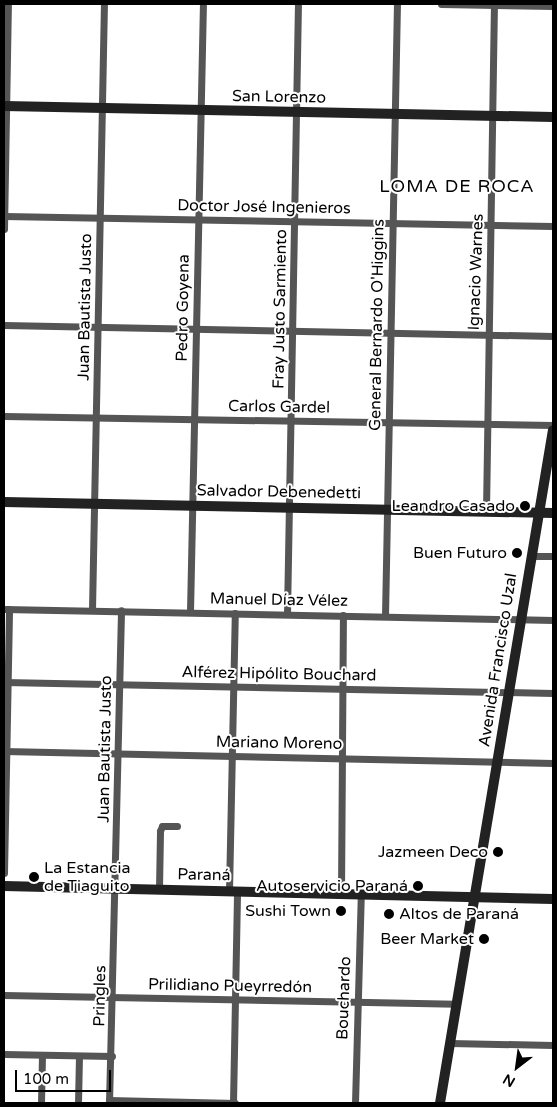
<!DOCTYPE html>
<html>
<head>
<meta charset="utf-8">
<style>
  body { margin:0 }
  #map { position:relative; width:557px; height:1107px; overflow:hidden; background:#fff; font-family:"Varela Round",sans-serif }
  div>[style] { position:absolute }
  .street>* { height:7px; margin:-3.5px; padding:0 3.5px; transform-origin:3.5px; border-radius:3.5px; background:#555 }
  .secondary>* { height:10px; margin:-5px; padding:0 5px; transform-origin:5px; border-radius:5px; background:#222 }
  .dots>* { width:14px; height:14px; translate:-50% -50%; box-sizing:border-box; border:2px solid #fff; border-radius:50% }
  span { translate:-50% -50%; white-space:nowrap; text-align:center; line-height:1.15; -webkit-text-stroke:4px #fff; paint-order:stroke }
  .street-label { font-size:16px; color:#000 }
  .poi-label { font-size:16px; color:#000 }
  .right { translate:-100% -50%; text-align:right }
  .left { translate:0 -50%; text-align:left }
  .neighbourhood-label { font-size:18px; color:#000; letter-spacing:1px }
  .frame { position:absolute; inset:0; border:5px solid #000; pointer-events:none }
  .north { position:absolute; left:492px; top:1042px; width:50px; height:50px; -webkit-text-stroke:4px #fff; paint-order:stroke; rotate:210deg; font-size:14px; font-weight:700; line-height:20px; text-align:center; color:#000 }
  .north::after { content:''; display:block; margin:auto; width:18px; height:22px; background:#000; clip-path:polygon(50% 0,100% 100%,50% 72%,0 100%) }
  .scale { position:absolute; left:15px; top:1070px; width:96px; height:22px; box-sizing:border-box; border:2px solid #000; border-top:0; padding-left:6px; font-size:15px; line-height:18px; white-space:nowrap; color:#000; -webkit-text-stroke:4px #fff; paint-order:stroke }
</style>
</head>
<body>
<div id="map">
  <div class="street">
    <i style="left:441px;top:4px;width:112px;rotate:1deg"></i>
    <i style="left:4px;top:216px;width:549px;rotate:1.04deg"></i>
    <i style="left:4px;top:229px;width:225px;rotate:-89deg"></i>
    <i style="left:4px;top:325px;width:549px;rotate:1.15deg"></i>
    <i style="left:4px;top:416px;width:549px;rotate:0.94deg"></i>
    <i style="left:486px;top:511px;width:507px;rotate:-89.1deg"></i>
    <i style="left:530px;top:556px;width:23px"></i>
    <i style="left:4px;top:609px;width:549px;rotate:1.15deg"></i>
    <i style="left:92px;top:610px;width:606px;rotate:-88.87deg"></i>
    <i style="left:190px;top:612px;width:608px;rotate:-88.78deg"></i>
    <i style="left:287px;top:614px;width:610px;rotate:-88.97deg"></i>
    <i style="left:385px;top:616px;width:612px;rotate:-88.88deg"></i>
    <i style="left:4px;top:682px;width:549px;rotate:1.15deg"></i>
    <i style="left:4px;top:751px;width:549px;rotate:1.25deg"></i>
    <i style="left:4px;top:873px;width:264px;rotate:-88.9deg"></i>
    <i style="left:159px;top:889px;width:58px;rotate:-89deg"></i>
    <i style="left:160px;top:831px;width:5px;rotate:-68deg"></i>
    <i style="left:162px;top:826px;width:15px"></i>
    <i style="left:229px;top:891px;width:278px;rotate:-88.8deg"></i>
    <i style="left:341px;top:893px;width:278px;rotate:-89.6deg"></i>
    <i style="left:4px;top:995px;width:451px;rotate:1.1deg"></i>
    <i style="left:450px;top:1043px;width:103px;rotate:1.1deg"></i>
    <i style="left:4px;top:1054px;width:108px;rotate:1.1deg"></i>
    <i style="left:109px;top:1100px;width:126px;rotate:1.4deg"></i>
    <i style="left:41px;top:1103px;width:48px;rotate:-88.8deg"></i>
    <i style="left:78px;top:1103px;width:47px;rotate:-88.8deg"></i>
    <i style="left:109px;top:1103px;width:493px;rotate:-88.6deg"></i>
    <i style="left:233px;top:1103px;width:212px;rotate:-88.9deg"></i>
    <i style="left:355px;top:1103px;width:210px;rotate:-88.4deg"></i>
  </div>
  <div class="secondary">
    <i style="left:4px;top:106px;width:549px;rotate:1.15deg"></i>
    <i style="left:4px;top:502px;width:549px;rotate:1.15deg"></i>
    <i style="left:4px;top:886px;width:549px;rotate:1.36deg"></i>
    <i style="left:440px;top:1103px;width:682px;rotate:-80.47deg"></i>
  </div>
  <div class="dots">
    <i style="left:525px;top:506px;background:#000"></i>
    <i style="left:517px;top:553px;background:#000"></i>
    <i style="left:498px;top:852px;background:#000"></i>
    <i style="left:34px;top:877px;background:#000"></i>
    <i style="left:418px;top:886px;background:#000"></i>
    <i style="left:341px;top:911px;background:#000"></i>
    <i style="left:389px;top:914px;background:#000"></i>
    <i style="left:484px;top:939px;background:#000"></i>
  </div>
  <div class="street-label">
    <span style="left:279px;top:97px;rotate:1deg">San Lorenzo</span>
    <span style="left:264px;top:207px;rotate:1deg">Doctor José Ingenieros</span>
    <span style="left:476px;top:272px;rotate:-88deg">Ignacio Warnes</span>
    <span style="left:85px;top:307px;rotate:-89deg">Juan Bautista Justo</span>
    <span style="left:183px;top:308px;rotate:-89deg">Pedro Goyena</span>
    <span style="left:280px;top:309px;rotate:-89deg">Fray Justo Sarmiento</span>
    <span style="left:377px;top:325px;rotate:-89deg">General Bernardo O'Higgins</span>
    <span style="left:279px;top:407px;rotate:1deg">Carlos Gardel</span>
    <span style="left:279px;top:492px;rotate:1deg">Salvador Debenedetti</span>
    <span style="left:279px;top:600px;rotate:1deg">Manuel Díaz Vélez</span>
    <span style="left:498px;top:660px;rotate:-81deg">Avenida Francisco Uzal</span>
    <span style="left:279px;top:674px;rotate:1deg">Alférez Hipólito Bouchard</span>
    <span style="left:279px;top:743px;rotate:1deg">Mariano Moreno</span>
    <span style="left:105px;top:749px;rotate:-89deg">Juan Bautista Justo</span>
    <span style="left:204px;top:875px;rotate:1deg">Paraná</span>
    <span style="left:230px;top:986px;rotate:1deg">Prilidiano Pueyrredón</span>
    <span style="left:100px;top:996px;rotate:-89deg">Pringles</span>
    <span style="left:344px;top:998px;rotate:-88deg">Bouchardo</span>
  </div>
  <div class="poi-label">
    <span class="right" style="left:515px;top:506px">Leandro Casado</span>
    <span class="right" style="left:507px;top:553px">Buen Futuro</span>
    <span class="right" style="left:488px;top:852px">Jazmeen Deco</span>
    <span class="left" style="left:44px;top:877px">La Estancia<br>de Tiaguito</span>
    <span class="right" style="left:408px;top:886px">Autoservicio Paraná</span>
    <span class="right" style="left:331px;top:911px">Sushi Town</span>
    <span class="left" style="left:399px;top:914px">Altos de Paraná</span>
    <span class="right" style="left:474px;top:939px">Beer Market</span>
  </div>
  <div class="neighbourhood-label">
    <span style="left:457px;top:186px">LOMA DE ROCA</span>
  </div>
  <div class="frame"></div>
  <div class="north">N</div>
  <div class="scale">100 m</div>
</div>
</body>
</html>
